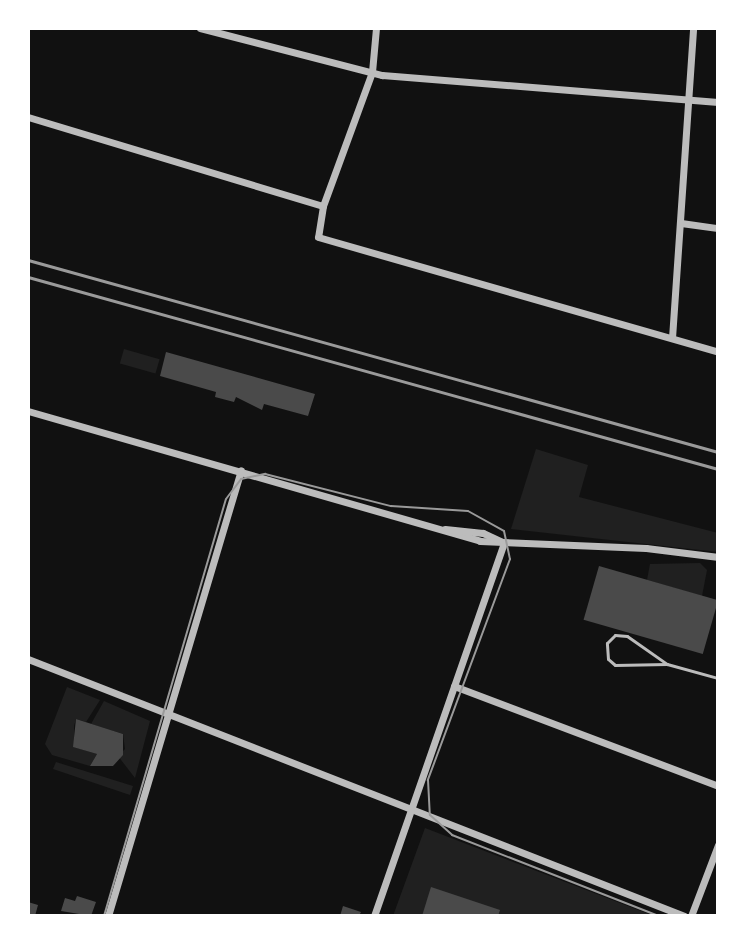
<!DOCTYPE html>
<html>
<head>
<meta charset="utf-8">
<style>
  body { margin:0 }
  #map { position:relative; width:746px; height:944px; overflow:hidden; background:#111; font-family:Jost,sans-serif }
  div>[style] { position:absolute }
  .green>* { inset:0; background:#202020; transform-origin:0 0 }
  .building>* { inset:0; background:#4a4a4a; transform-origin:0 0 }
  .service>* { height:3px; margin:-1.5px; padding:0 1.5px; transform-origin:1.5px; border-radius:1.5px; background:#bcbcbc }
  .minor>* { height:7px; margin:-3.5px; padding:0 3.5px; transform-origin:3.5px; border-radius:3.5px; background:#bcbcbc }
  .tram>* { height:2px; margin:-1px; padding:0 1px; transform-origin:1px; border-radius:1px; background:#9a9a9a }
  .rail>* { height:3px; margin:-1.5px; padding:0 1.5px; transform-origin:1.5px; border-radius:1.5px; background:#9a9a9a }
  span { translate:-50% -50%; white-space:nowrap; text-align:center; line-height:1.15; -webkit-text-stroke:6px #fff; paint-order:stroke }
  .frame { position:absolute; inset:0; border:30px solid #fff; pointer-events:none }
</style>
</head>
<body>
<div id="map">
  <div class="green">
    <i style="left:124px;top:349px;width:37px;height:15px;rotate:16deg"></i>
    <i style="clip-path:polygon(536px 449px,588px 465px,579px 497px,718px 533px,718px 552px,511px 529px)"></i>
    <i style="clip-path:polygon(700px 563px,707px 570px,702px 596px,647px 580px,650px 564px)"></i>
    <i style="clip-path:polygon(67px 687px,100px 700px,86px 722px,76px 719px,74px 726px,74px 747px,97px 754px,90px 766px,52px 755px,45px 744px)"></i>
    <i style="clip-path:polygon(104px 701px,150px 721px,135px 778px,118px 756px,125px 749px,123px 734px,91px 724px)"></i>
    <i style="clip-path:polygon(56px 762px,133px 786px,130px 795px,53px 769px)"></i>
    <i style="clip-path:polygon(425px 828px,654px 916px,393px 916px)"></i>
  </div>
  <div class="building">
    <i style="clip-path:polygon(166px 352px,315px 394px,308px 416px,264px 404px,262px 410px,236px 397px,234px 402px,215px 397px,216px 392px,160px 376px)"></i>
    <i style="left:599px;top:566px;width:124px;height:56px;rotate:16deg"></i>
    <i style="clip-path:polygon(76px 719px,123px 734px,123px 755px,113px 766px,90px 766px,97px 754px,73px 747px)"></i>
    <i style="clip-path:polygon(431px 887px,500px 910px,498px 916px,422px 916px)"></i>
    <i style="clip-path:polygon(77px 896px,96px 902px,91px 916px,61px 911px,65px 898px,75px 901px)"></i>
    <i style="clip-path:polygon(28px 902px,38px 905px,35px 916px,28px 916px)"></i>
    <i style="clip-path:polygon(343px 906px,361px 912px,359px 916px,340px 916px)"></i>
  </div>
  <div class="service">
    <i style="left:667px;top:664px;width:52px;rotate:178.9deg"></i>
    <i style="left:615px;top:665px;width:9px;rotate:-139deg"></i>
    <i style="left:608px;top:659px;width:16px;rotate:-94deg"></i>
    <i style="left:607px;top:643px;width:11px;rotate:-45deg"></i>
    <i style="left:615px;top:635px;width:12px;rotate:5deg"></i>
    <i style="left:627px;top:636px;width:49px;rotate:35deg"></i>
    <i style="left:667px;top:664px;width:53px;rotate:15.4deg"></i>
  </div>
  <div class="minor">
    <i style="left:200px;top:28px;width:188px;rotate:14.5deg"></i>
    <i style="left:382px;top:75px;width:337px;rotate:4.6deg"></i>
    <i style="left:376px;top:28px;width:44px;rotate:95.2deg"></i>
    <i style="left:372px;top:72px;width:143px;rotate:110.1deg"></i>
    <i style="left:323px;top:206px;width:31px;rotate:99deg"></i>
    <i style="left:318px;top:237px;width:416px;rotate:16deg"></i>
    <i style="left:28px;top:117px;width:308px;rotate:16.8deg"></i>
    <i style="left:681px;top:223px;width:37px;rotate:8deg"></i>
    <i style="left:672px;top:338px;width:311px;rotate:-86.1deg"></i>
    <i style="left:28px;top:411px;width:470px;rotate:16deg"></i>
    <i style="left:480px;top:541px;width:166px;rotate:2.4deg"></i>
    <i style="left:646px;top:548px;width:73px;rotate:7.1deg"></i>
    <i style="left:445px;top:529px;width:38px;rotate:6deg"></i>
    <i style="left:483px;top:533px;width:23px;rotate:25deg"></i>
    <i style="left:28px;top:659px;width:705px;rotate:21.39deg"></i>
    <i style="left:454px;top:686px;width:282px;rotate:20.7deg"></i>
    <i style="left:108px;top:916px;width:465px;rotate:-73.4deg"></i>
    <i style="left:374px;top:916px;width:395px;rotate:-70.8deg"></i>
    <i style="left:691px;top:916px;width:76px;rotate:-69.2deg"></i>
  </div>
  <div class="tram">
    <i style="left:104px;top:916px;width:434px;rotate:-73.7deg"></i>
    <i style="left:226px;top:499px;width:25px;rotate:-53deg"></i>
    <i style="left:241px;top:479px;width:25px;rotate:-12deg"></i>
    <i style="left:265px;top:474px;width:130px;rotate:14.3deg"></i>
    <i style="left:391px;top:506px;width:77px;rotate:3.7deg"></i>
    <i style="left:468px;top:511px;width:41px;rotate:29.1deg"></i>
    <i style="left:504px;top:531px;width:29px;rotate:78deg"></i>
    <i style="left:510px;top:559px;width:236px;rotate:110.4deg"></i>
    <i style="left:428px;top:780px;width:35px;rotate:87deg"></i>
    <i style="left:430px;top:815px;width:30px;rotate:42deg"></i>
    <i style="left:452px;top:835px;width:222px;rotate:21.4deg"></i>
  </div>
  <div class="rail">
    <i style="left:28px;top:260px;width:716px;rotate:15.55deg"></i>
    <i style="left:28px;top:277px;width:716px;rotate:15.55deg"></i>
  </div>
  <div class="frame"></div>
</div>
</body>
</html>
